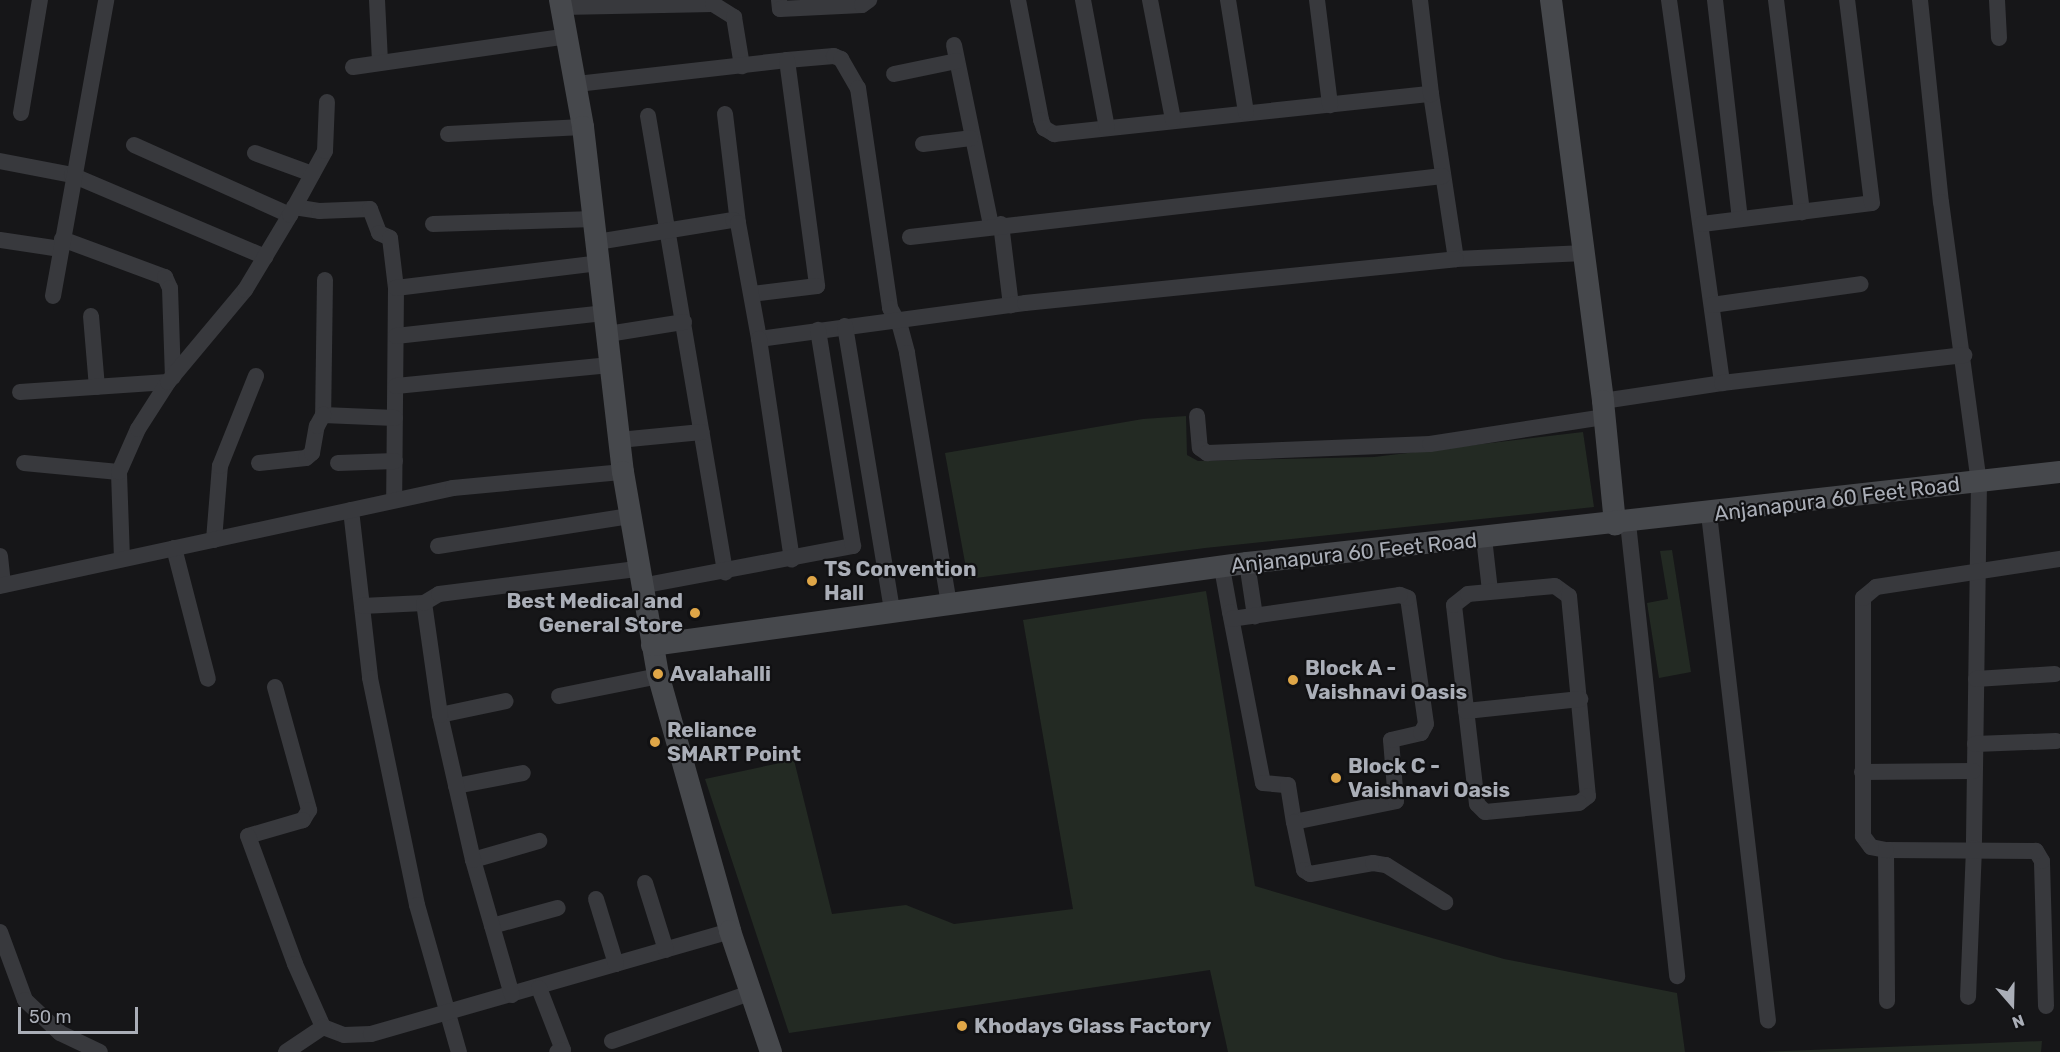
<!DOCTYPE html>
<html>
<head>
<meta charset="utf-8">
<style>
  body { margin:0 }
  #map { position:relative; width:2060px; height:1052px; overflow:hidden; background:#161618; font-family:Rubik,sans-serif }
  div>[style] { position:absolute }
  .green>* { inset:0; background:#232a23 }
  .street>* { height:16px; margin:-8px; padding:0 8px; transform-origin:8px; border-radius:8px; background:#38393d }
  .secondary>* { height:22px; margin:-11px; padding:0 11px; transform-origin:11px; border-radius:11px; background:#46484c }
  .dots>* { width:16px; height:16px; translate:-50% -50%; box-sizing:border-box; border:3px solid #111113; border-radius:50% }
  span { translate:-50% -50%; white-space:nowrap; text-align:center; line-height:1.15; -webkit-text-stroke:4.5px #111113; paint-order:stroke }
  .street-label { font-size:21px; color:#aaaeb7 }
  .poi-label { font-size:21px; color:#aaaeb7; font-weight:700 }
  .left { translate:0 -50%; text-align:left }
  .right { translate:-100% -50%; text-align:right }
  .north { position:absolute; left:1982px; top:974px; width:60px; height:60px; -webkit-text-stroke:4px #111113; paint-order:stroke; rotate:160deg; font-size:16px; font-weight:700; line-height:24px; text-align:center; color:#aaaeb7 }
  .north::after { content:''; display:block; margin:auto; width:21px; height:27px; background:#aaaeb7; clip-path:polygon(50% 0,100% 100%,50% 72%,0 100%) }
  .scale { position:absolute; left:18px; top:1007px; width:120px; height:27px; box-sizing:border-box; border:3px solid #aaaeb7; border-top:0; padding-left:8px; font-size:18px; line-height:21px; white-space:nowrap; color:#aaaeb7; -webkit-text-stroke:4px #111113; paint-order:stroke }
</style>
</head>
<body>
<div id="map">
  <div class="green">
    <i style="clip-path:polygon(1186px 416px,1187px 455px,1198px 461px,1374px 457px,1583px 432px,1594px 507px,1205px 548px,968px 579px,945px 453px,1143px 419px)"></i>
    <i style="clip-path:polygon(1672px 550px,1691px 672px,1659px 678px,1647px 603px,1668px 599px,1660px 551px)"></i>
    <i style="clip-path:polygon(1206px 591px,1255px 886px,1504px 959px,1677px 993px,1685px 1052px,1228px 1052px,1210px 970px,789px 1033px,705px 779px,794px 760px,832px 914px,906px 905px,954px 924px,1073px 909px,1023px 620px)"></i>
    <i style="clip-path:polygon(2042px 1041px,2041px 1052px,1759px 1052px)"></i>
  </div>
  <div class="street">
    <i style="left:377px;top:0;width:62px;rotate:87.2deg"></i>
    <i style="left:779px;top:0;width:9px;rotate:84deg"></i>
    <i style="left:780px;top:9px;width:82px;rotate:-2.8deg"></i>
    <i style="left:862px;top:5px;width:9px;rotate:-36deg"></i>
    <i style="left:1018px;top:0;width:122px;rotate:79.1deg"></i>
    <i style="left:1041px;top:120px;width:9px;rotate:69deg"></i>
    <i style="left:1044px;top:128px;width:12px;rotate:31deg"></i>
    <i style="left:1054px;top:134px;width:379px;rotate:-6.1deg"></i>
    <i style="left:1431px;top:94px;width:167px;rotate:81.4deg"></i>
    <i style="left:1456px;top:259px;width:129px;rotate:-2.7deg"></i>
    <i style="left:1083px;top:0;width:130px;rotate:79.4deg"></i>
    <i style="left:1150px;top:0;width:122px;rotate:79.1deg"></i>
    <i style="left:1228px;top:0;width:114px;rotate:80.9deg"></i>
    <i style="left:1317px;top:0;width:106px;rotate:82.9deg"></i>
    <i style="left:1420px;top:0;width:95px;rotate:83.3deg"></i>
    <i style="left:1669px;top:0;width:387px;rotate:82.1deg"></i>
    <i style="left:1715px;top:0;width:220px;rotate:83.5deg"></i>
    <i style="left:1776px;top:0;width:214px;rotate:83deg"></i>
    <i style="left:1920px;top:0;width:203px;rotate:84.1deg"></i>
    <i style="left:1941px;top:202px;width:283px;rotate:82.3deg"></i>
    <i style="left:1979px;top:482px;width:366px;rotate:90.8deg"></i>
    <i style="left:1974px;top:848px;width:149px;rotate:92.3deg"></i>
    <i style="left:1997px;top:0;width:38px;rotate:87deg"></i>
    <i style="left:562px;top:7px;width:151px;rotate:-1.1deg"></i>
    <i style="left:713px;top:4px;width:25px;rotate:32deg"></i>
    <i style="left:734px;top:17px;width:50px;rotate:80.7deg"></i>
    <i style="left:954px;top:45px;width:184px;rotate:78.4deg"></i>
    <i style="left:787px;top:60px;width:47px;rotate:-4.9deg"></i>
    <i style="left:834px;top:56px;width:8px;rotate:23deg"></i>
    <i style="left:841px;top:59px;width:34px;rotate:60deg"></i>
    <i style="left:858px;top:88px;width:222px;rotate:81.7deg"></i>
    <i style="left:890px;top:308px;width:21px;rotate:61deg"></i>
    <i style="left:900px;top:326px;width:28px;rotate:75deg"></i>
    <i style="left:907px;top:353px;width:254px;rotate:80.5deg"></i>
    <i style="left:353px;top:67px;width:217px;rotate:-8.2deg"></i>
    <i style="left:894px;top:74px;width:64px;rotate:-11.7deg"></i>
    <i style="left:577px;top:84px;width:211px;rotate:-6.5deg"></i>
    <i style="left:787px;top:60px;width:228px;rotate:82.4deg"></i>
    <i style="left:817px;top:286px;width:65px;rotate:173deg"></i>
    <i style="left:21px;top:113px;width:115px;rotate:-80.5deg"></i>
    <i style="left:725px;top:114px;width:110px;rotate:83.2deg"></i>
    <i style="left:648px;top:116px;width:463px;rotate:80.4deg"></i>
    <i style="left:448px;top:134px;width:135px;rotate:-3deg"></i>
    <i style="left:923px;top:144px;width:48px;rotate:-7.1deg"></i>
    <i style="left:134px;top:145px;width:171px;rotate:24.2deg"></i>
    <i style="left:255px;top:153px;width:61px;rotate:20.2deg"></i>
    <i style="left:0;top:161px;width:73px;rotate:11deg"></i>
    <i style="left:72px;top:175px;width:210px;rotate:23deg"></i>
    <i style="left:294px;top:207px;width:25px;rotate:9deg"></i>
    <i style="left:319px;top:211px;width:51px;rotate:-2.2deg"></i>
    <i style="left:370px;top:209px;width:26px;rotate:69deg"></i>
    <i style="left:379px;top:233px;width:12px;rotate:24deg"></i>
    <i style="left:390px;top:238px;width:50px;rotate:83.2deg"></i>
    <i style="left:396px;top:288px;width:212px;rotate:90.5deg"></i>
    <i style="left:433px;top:224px;width:161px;rotate:-1.8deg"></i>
    <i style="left:1001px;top:224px;width:82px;rotate:83deg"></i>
    <i style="left:1702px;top:224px;width:171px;rotate:-7deg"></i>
    <i style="left:1872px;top:203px;width:205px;rotate:-97deg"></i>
    <i style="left:910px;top:237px;width:536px;rotate:-6.53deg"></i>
    <i style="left:62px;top:239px;width:110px;rotate:20.3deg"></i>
    <i style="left:165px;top:277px;width:12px;rotate:66deg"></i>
    <i style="left:170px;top:288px;width:89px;rotate:88.1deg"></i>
    <i style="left:0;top:240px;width:61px;rotate:8.5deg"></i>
    <i style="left:597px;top:242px;width:138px;rotate:-9.2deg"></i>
    <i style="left:733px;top:220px;width:6px;rotate:31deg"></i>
    <i style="left:738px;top:223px;width:118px;rotate:79.7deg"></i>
    <i style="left:759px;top:339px;width:268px;rotate:-7.7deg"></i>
    <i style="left:1025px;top:303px;width:433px;rotate:-5.8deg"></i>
    <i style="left:325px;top:280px;width:135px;rotate:90.8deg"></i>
    <i style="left:323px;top:415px;width:72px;rotate:2.4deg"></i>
    <i style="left:396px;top:288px;width:206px;rotate:-7deg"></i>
    <i style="left:53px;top:296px;width:301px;rotate:-79.8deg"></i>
    <i style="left:1712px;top:305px;width:150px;rotate:-8deg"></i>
    <i style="left:91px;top:316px;width:71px;rotate:85.2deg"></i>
    <i style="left:845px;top:326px;width:288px;rotate:80.6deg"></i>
    <i style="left:608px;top:334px;width:77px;rotate:-9deg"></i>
    <i style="left:396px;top:336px;width:211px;rotate:-6.3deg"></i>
    <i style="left:759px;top:339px;width:223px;rotate:81.5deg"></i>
    <i style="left:396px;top:386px;width:215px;rotate:-5.6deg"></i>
    <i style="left:20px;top:392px;width:148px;rotate:-3.9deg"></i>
    <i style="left:1603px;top:401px;width:120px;rotate:-8.6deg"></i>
    <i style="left:1722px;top:383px;width:244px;rotate:-6.6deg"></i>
    <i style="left:1197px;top:416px;width:32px;rotate:85deg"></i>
    <i style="left:1200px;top:448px;width:9px;rotate:36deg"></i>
    <i style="left:1207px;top:453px;width:223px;rotate:-2.3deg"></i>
    <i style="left:1430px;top:444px;width:177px;rotate:-8.8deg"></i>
    <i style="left:619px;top:440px;width:83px;rotate:-5.5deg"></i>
    <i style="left:24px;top:463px;width:95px;rotate:5.4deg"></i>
    <i style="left:259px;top:463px;width:47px;rotate:-6.1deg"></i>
    <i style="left:306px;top:458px;width:8px;rotate:-40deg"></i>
    <i style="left:312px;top:453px;width:27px;rotate:-80deg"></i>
    <i style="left:317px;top:426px;width:13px;rotate:-61deg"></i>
    <i style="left:338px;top:463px;width:57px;rotate:-2deg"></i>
    <i style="left:351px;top:510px;width:169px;rotate:83.5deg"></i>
    <i style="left:370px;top:678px;width:232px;rotate:78.3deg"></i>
    <i style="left:417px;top:905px;width:153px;rotate:74.1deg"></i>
    <i style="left:1709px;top:514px;width:510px;rotate:83.36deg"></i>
    <i style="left:1628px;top:523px;width:456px;rotate:83.8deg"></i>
    <i style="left:1484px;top:538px;width:53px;rotate:83.5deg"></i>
    <i style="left:214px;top:540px;width:74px;rotate:-85.4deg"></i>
    <i style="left:220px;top:466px;width:97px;rotate:-68.2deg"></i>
    <i style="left:438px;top:546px;width:194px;rotate:-8.9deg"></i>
    <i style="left:174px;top:548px;width:135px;rotate:75.5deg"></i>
    <i style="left:0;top:556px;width:29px;rotate:84deg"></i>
    <i style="left:122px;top:559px;width:87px;rotate:-92deg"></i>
    <i style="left:119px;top:472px;width:47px;rotate:-66.2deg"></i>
    <i style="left:138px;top:429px;width:56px;rotate:-57.4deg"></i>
    <i style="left:168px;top:382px;width:120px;rotate:-50.1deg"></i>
    <i style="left:245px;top:290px;width:87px;rotate:-59deg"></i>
    <i style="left:290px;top:215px;width:73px;rotate:-61.3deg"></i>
    <i style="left:325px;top:151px;width:49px;rotate:-87.7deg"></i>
    <i style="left:1247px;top:563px;width:54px;rotate:81.4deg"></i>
    <i style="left:1222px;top:568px;width:45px;rotate:79.7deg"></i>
    <i style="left:1230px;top:612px;width:174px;rotate:79.1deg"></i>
    <i style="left:1263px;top:783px;width:25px;rotate:5deg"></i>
    <i style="left:1288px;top:785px;width:37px;rotate:81deg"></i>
    <i style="left:1294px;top:822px;width:104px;rotate:-11.6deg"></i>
    <i style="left:1396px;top:801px;width:61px;rotate:-94.7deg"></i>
    <i style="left:1391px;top:740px;width:31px;rotate:-13deg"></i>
    <i style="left:1421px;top:733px;width:10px;rotate:-61deg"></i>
    <i style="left:1426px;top:724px;width:127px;rotate:-98.1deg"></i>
    <i style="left:1408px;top:598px;width:9px;rotate:-159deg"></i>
    <i style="left:1400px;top:595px;width:170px;rotate:171.9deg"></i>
    <i style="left:0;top:586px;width:463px;rotate:-12.2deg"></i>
    <i style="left:453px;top:488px;width:171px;rotate:-5.4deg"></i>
    <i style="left:641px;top:586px;width:216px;rotate:-10.7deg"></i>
    <i style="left:853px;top:546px;width:219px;rotate:-99.2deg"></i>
    <i style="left:1555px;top:586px;width:17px;rotate:36deg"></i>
    <i style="left:1569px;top:596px;width:201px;rotate:84.6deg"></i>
    <i style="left:1588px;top:796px;width:11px;rotate:142deg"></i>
    <i style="left:1579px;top:803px;width:94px;rotate:174.5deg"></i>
    <i style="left:1485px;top:812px;width:11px;rotate:-135deg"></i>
    <i style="left:1477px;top:804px;width:200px;rotate:-96.6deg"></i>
    <i style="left:1454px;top:605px;width:18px;rotate:-38deg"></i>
    <i style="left:1468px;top:594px;width:87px;rotate:-5.3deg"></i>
    <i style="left:362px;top:606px;width:62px;rotate:-2.8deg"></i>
    <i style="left:1976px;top:679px;width:79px;rotate:-3.6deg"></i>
    <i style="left:275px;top:687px;width:128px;rotate:74.5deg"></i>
    <i style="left:309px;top:810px;width:12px;rotate:121deg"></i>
    <i style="left:303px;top:820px;width:57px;rotate:163.8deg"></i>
    <i style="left:248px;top:836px;width:136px;rotate:69.8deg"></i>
    <i style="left:295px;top:964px;width:69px;rotate:66deg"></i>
    <i style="left:323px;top:1027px;width:22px;rotate:21deg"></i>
    <i style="left:344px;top:1035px;width:27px;rotate:-2deg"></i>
    <i style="left:371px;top:1034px;width:373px;rotate:-16deg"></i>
    <i style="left:559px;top:696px;width:101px;rotate:-11.4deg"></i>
    <i style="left:1466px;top:711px;width:115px;rotate:-6deg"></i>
    <i style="left:440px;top:715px;width:67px;rotate:-12deg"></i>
    <i style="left:1975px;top:744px;width:81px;rotate:-2.1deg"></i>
    <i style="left:1862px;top:772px;width:111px;rotate:-0.5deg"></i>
    <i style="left:456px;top:786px;width:68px;rotate:-11deg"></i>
    <i style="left:1294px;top:822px;width:49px;rotate:78.2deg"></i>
    <i style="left:1304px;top:870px;width:7px;rotate:34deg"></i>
    <i style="left:1310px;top:874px;width:64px;rotate:-9.9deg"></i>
    <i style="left:1373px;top:863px;width:13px;rotate:9deg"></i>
    <i style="left:1386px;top:865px;width:70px;rotate:32.1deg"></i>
    <i style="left:1886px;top:850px;width:151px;rotate:89.6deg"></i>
    <i style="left:473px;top:860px;width:69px;rotate:-16.1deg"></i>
    <i style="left:645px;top:883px;width:70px;rotate:72.6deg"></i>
    <i style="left:596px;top:899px;width:68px;rotate:72.9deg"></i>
    <i style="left:492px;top:926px;width:68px;rotate:-15.3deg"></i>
    <i style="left:0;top:932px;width:72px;rotate:69.8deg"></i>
    <i style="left:25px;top:1000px;width:48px;rotate:43.3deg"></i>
    <i style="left:60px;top:1033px;width:44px;rotate:25.4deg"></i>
    <i style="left:539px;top:988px;width:66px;rotate:68.8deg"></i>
    <i style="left:563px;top:1050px;width:6px;rotate:162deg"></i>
    <i style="left:512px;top:995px;width:141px;rotate:-106.1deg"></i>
    <i style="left:473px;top:860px;width:149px;rotate:-102.8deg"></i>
    <i style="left:440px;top:715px;width:113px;rotate:-98.1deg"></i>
    <i style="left:424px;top:603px;width:17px;rotate:-31deg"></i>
    <i style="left:439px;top:594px;width:201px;rotate:-7.2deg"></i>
    <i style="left:2046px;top:1006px;width:145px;rotate:-91.6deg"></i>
    <i style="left:2042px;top:861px;width:12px;rotate:-121deg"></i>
    <i style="left:2036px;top:851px;width:150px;rotate:-179.6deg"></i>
    <i style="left:1886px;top:850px;width:15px;rotate:-169deg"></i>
    <i style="left:1871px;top:847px;width:14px;rotate:-126deg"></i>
    <i style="left:1863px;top:836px;width:238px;rotate:-90deg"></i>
    <i style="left:1863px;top:598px;width:17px;rotate:-40deg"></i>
    <i style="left:1876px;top:587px;width:186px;rotate:-8.7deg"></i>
    <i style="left:612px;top:1041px;width:149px;rotate:-19.2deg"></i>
    <i style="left:286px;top:1052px;width:45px;rotate:-34deg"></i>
  </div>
  <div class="secondary">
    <i style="left:560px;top:0;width:129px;rotate:79.7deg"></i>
    <i style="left:583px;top:127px;width:347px;rotate:83.4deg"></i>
    <i style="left:623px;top:472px;width:205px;rotate:80.2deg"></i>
    <i style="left:658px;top:674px;width:267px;rotate:74.3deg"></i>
    <i style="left:730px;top:931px;width:128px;rotate:71.3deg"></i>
    <i style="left:1551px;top:0;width:404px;rotate:82.6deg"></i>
    <i style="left:1603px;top:401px;width:124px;rotate:84.4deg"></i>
    <i style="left:652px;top:645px;width:601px;rotate:-7.85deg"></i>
    <i style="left:1247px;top:563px;width:818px;rotate:-6.39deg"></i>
  </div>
  <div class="dots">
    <i style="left:812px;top:581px;background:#dfa647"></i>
    <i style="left:695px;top:613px;background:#dfa647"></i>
    <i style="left:658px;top:674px;background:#dfa647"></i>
    <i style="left:1293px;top:680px;background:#dfa647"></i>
    <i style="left:655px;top:742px;background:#dfa647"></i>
    <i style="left:1336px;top:778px;background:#dfa647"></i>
    <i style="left:962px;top:1026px;background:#dfa647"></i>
  </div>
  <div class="street-label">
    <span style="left:1837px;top:499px;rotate:-7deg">Anjanapura 60 Feet Road</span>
    <span style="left:1354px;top:553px;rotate:-6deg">Anjanapura 60 Feet Road</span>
  </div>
  <div class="poi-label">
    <span class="left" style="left:824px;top:581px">TS Convention<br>Hall</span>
    <span class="right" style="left:683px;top:613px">Best Medical and<br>General Store</span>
    <span class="left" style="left:1305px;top:680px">Block A -<br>Vaishnavi Oasis</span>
    <span class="left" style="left:670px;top:674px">Avalahalli</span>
    <span class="left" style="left:667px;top:742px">Reliance<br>SMART Point</span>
    <span class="left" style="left:1348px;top:778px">Block C -<br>Vaishnavi Oasis</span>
    <span class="left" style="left:974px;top:1026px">Khodays Glass Factory</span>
  </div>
  <div class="north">N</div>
  <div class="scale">50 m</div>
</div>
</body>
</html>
